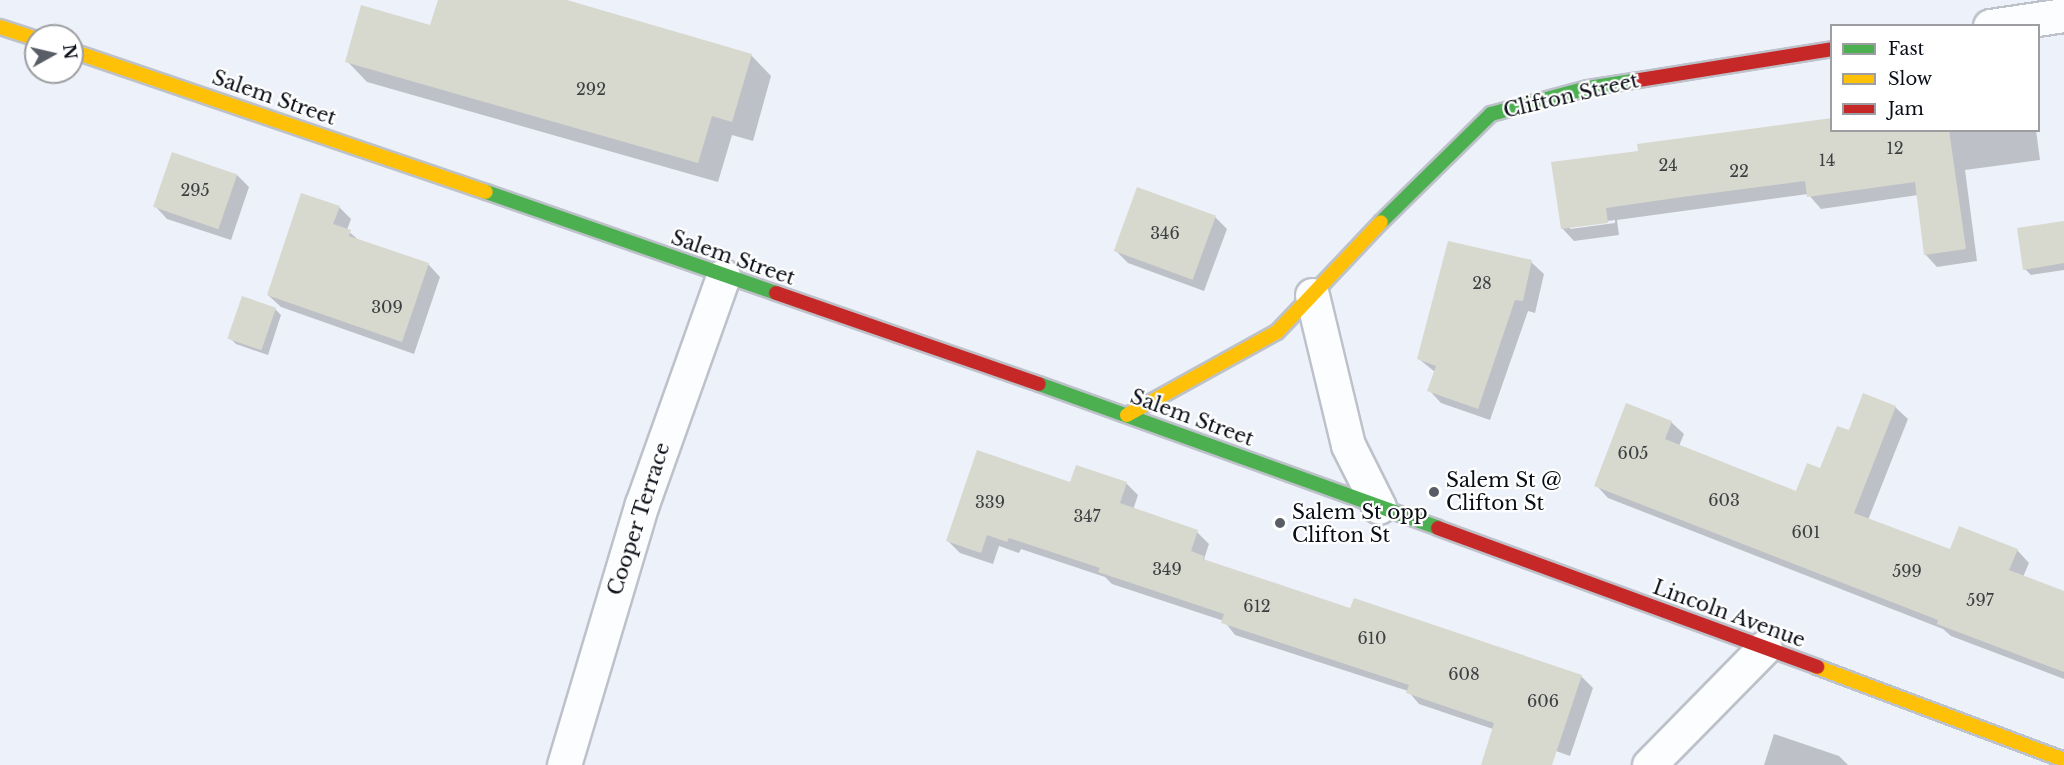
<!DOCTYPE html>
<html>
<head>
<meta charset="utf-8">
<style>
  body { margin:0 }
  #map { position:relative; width:2064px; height:765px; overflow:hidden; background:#edf1f9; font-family:"Libre Baskerville",serif }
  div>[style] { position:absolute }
  .shadow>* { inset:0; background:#0003 }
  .building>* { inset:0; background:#d8d9ce; transform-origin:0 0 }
  .roads { filter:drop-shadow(2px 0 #bdc1c9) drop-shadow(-2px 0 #bdc1c9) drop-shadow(0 2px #bdc1c9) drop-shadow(0 -2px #bdc1c9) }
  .street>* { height:33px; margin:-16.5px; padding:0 16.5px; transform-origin:16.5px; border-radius:16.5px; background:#fcfdfe }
  .fast>* { height:14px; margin:-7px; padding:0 7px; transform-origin:7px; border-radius:7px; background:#4caf50 }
  .slow>* { height:14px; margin:-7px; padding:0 7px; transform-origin:7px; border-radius:7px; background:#ffc107 }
  .jam>* { height:14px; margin:-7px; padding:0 7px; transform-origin:7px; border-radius:7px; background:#c62828 }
  .dots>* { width:16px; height:16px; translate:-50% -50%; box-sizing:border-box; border:3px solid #fff; border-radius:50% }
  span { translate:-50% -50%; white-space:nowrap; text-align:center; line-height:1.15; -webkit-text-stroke:4.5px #fff; paint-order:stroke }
  .number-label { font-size:16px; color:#3d4043 }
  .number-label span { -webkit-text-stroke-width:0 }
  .street-label { font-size:20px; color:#090d15 }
  .poi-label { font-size:20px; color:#090d15 }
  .left { translate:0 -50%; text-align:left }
  .legend { position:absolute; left:1830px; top:24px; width:210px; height:108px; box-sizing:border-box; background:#fff; border:2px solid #9d9ea1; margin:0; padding:8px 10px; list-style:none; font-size:18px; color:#090d15 }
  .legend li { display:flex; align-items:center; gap:12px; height:30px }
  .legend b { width:30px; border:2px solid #9d9ea1 }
  .north { position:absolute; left:24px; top:24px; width:60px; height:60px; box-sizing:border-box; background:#fff; border:2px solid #9d9ea1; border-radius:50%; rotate:82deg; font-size:16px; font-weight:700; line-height:24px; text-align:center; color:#090d15 }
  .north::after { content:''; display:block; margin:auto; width:21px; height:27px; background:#595d65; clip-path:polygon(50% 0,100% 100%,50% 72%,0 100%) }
</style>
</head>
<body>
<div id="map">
  <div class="shadow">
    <i style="clip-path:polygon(439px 0,563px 0,751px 55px,771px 76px,753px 141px,732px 135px,718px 182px,367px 82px,347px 61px,431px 27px)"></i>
    <i style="clip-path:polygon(evenodd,1832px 130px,2036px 130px,2040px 160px,1965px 170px,1977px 261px,1937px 267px,1925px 254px,1918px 195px,1821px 209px,1808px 194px,1617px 220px,1619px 235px,1574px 241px,1562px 228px,1640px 152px,1832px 130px,1615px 220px,1615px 223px,1570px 229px,1570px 226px,1615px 220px)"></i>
    <i style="clip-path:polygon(237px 175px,249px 187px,231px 240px,167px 219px,155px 206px)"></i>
    <i style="clip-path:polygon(339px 207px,351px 219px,347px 230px,361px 242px,428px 264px,440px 277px,414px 354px,281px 307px,268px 295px)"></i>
    <i style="clip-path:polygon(1215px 217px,1227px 229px,1204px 291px,1128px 263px,1115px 250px)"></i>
    <i style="clip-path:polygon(2064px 223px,2064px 270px,2031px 275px,2025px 269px)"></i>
    <i style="clip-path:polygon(1531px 262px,1544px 274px,1535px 313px,1528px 311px,1490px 420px,1441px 403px,1429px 390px,1435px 372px,1419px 359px)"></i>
    <i style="clip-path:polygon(275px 309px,281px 315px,268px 355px,236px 344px,230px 338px)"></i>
    <i style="clip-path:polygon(1895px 407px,1908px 419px,1868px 520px,1950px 551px,2017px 550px,2029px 563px,2023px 577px,2064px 593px,2064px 679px,1951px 636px,1943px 629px,1608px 498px,1596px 485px,1671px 422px,1684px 434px,1679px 446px,1797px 493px,1821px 470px,1850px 432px)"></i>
    <i style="clip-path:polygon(1126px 483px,1138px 495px,1133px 510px,1197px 532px,1209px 544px,1204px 559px,1208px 562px,1351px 610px,1581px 676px,1593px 688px,1570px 756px,1542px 746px,1537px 765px,1483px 765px,1493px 729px,1419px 704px,1408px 691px,1235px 635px,1224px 621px,1112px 584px,1105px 577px,1021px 549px,1019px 553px,999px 546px,993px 564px,960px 553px,948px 541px,1071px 484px)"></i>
    <i style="clip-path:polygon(1774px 734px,1839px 756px,1848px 765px,1764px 765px)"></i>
  </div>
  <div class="building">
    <i style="clip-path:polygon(438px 0,567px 0,752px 54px,732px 122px,712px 116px,698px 163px,345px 62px,361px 5px,430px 25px)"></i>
    <i style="clip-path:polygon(1832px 118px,1832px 130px,1949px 130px,1966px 249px,1924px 255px,1915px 182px,1807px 197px,1805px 181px,1682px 197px,1606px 208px,1608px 223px,1561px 229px,1551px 162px,1638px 151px,1637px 144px)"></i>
    <i style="left:172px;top:152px;width:69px;height:58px;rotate:19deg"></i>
    <i style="left:1137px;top:187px;width:84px;height:68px;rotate:20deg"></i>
    <i style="clip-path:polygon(301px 193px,340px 206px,333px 224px,351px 230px,349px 236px,429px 263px,402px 342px,267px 295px)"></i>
    <i style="clip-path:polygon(2064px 221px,2064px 263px,2023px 270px,2017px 228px)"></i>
    <i style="clip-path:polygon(1448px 241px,1532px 260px,1523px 301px,1515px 300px,1478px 409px,1427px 391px,1436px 366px,1417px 359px)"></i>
    <i style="left:242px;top:296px;width:36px;height:45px;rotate:19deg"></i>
    <i style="clip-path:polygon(1863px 393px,1896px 406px,1854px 513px,1950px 549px,1959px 526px,2018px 549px,2009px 570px,2064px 591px,2064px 672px,1937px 624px,1938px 620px,1594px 486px,1626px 403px,1672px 421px,1665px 439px,1796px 491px,1807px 463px,1820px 468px,1837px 426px,1849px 430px)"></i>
    <i style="clip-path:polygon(977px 450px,1070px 482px,1076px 465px,1127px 482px,1120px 503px,1198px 530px,1191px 551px,1204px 556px,1203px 559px,1350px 608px,1354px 598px,1582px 675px,1552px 765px,1481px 765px,1494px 723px,1406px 693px,1409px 685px,1221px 623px,1224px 614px,1098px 572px,1100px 568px,1009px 538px,1007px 542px,987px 535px,981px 553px,946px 541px)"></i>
  </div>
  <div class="roads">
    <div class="street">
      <i style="left:1990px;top:26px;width:75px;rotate:-8.5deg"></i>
      <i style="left:1312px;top:295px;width:154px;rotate:76.5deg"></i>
      <i style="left:1348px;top:445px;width:69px;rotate:63.4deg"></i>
      <i style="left:564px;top:765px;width:272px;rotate:-73.4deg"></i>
      <i style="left:642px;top:504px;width:242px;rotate:-70.4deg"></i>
      <i style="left:1649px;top:765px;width:165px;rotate:-45.5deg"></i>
    </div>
    <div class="fast">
      <i style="left:486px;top:192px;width:307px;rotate:19.2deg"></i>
      <i style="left:1381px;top:222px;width:154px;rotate:-44.5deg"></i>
      <i style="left:1491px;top:114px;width:100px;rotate:-15deg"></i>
      <i style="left:1588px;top:88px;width:52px;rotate:-8.9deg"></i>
      <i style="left:1039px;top:384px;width:424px;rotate:19.8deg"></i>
    </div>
    <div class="slow">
      <i style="left:0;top:27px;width:38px;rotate:18deg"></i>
      <i style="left:72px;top:51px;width:437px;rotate:18.8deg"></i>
      <i style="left:1127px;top:415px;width:171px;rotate:-29deg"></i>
      <i style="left:1277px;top:332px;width:151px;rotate:-46.6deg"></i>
      <i style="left:1817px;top:667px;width:264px;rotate:20.6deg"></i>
    </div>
    <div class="jam">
      <i style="left:1639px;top:80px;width:195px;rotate:-9.1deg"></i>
      <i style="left:776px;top:293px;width:278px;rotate:19.1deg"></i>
      <i style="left:1438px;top:528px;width:404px;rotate:20.1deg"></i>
    </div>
  </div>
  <div class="dots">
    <i style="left:1434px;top:492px;background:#595d65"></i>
    <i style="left:1280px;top:523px;background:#595d65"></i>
  </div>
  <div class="number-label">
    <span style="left:591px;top:89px">292</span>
    <span style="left:1895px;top:148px">12</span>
    <span style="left:1827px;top:160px">14</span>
    <span style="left:1668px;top:165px">24</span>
    <span style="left:1739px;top:171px">22</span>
    <span style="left:195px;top:190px">295</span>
    <span style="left:1165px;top:233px">346</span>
    <span style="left:1482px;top:283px">28</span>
    <span style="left:387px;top:307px">309</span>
    <span style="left:1633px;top:453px">605</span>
    <span style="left:1724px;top:500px">603</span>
    <span style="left:990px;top:502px">339</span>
    <span style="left:1087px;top:516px">347</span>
    <span style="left:1806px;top:532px">601</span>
    <span style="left:1167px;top:569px">349</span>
    <span style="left:1907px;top:571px">599</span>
    <span style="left:1980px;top:600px">597</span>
    <span style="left:1257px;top:606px">612</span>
    <span style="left:1372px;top:638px">610</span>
    <span style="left:1464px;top:674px">608</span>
    <span style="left:1543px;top:701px">606</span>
  </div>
  <div class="street-label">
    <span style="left:1571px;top:96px;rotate:-13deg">Clifton Street</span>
    <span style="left:274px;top:98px;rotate:19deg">Salem Street</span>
    <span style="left:733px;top:258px;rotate:19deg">Salem Street</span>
    <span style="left:1192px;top:418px;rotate:20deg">Salem Street</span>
    <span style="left:639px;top:519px;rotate:-72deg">Cooper Terrace</span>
    <span style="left:1729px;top:614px;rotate:20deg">Lincoln Avenue</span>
  </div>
  <div class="poi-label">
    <span class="left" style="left:1446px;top:492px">Salem St @<br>Clifton St</span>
    <span class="left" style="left:1292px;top:524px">Salem St opp<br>Clifton St</span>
  </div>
  <ul class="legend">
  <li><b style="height:8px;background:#4caf50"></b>Fast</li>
  <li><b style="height:8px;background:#ffc107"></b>Slow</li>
  <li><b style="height:8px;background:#c62828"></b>Jam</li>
  </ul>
  <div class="north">N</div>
</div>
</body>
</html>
